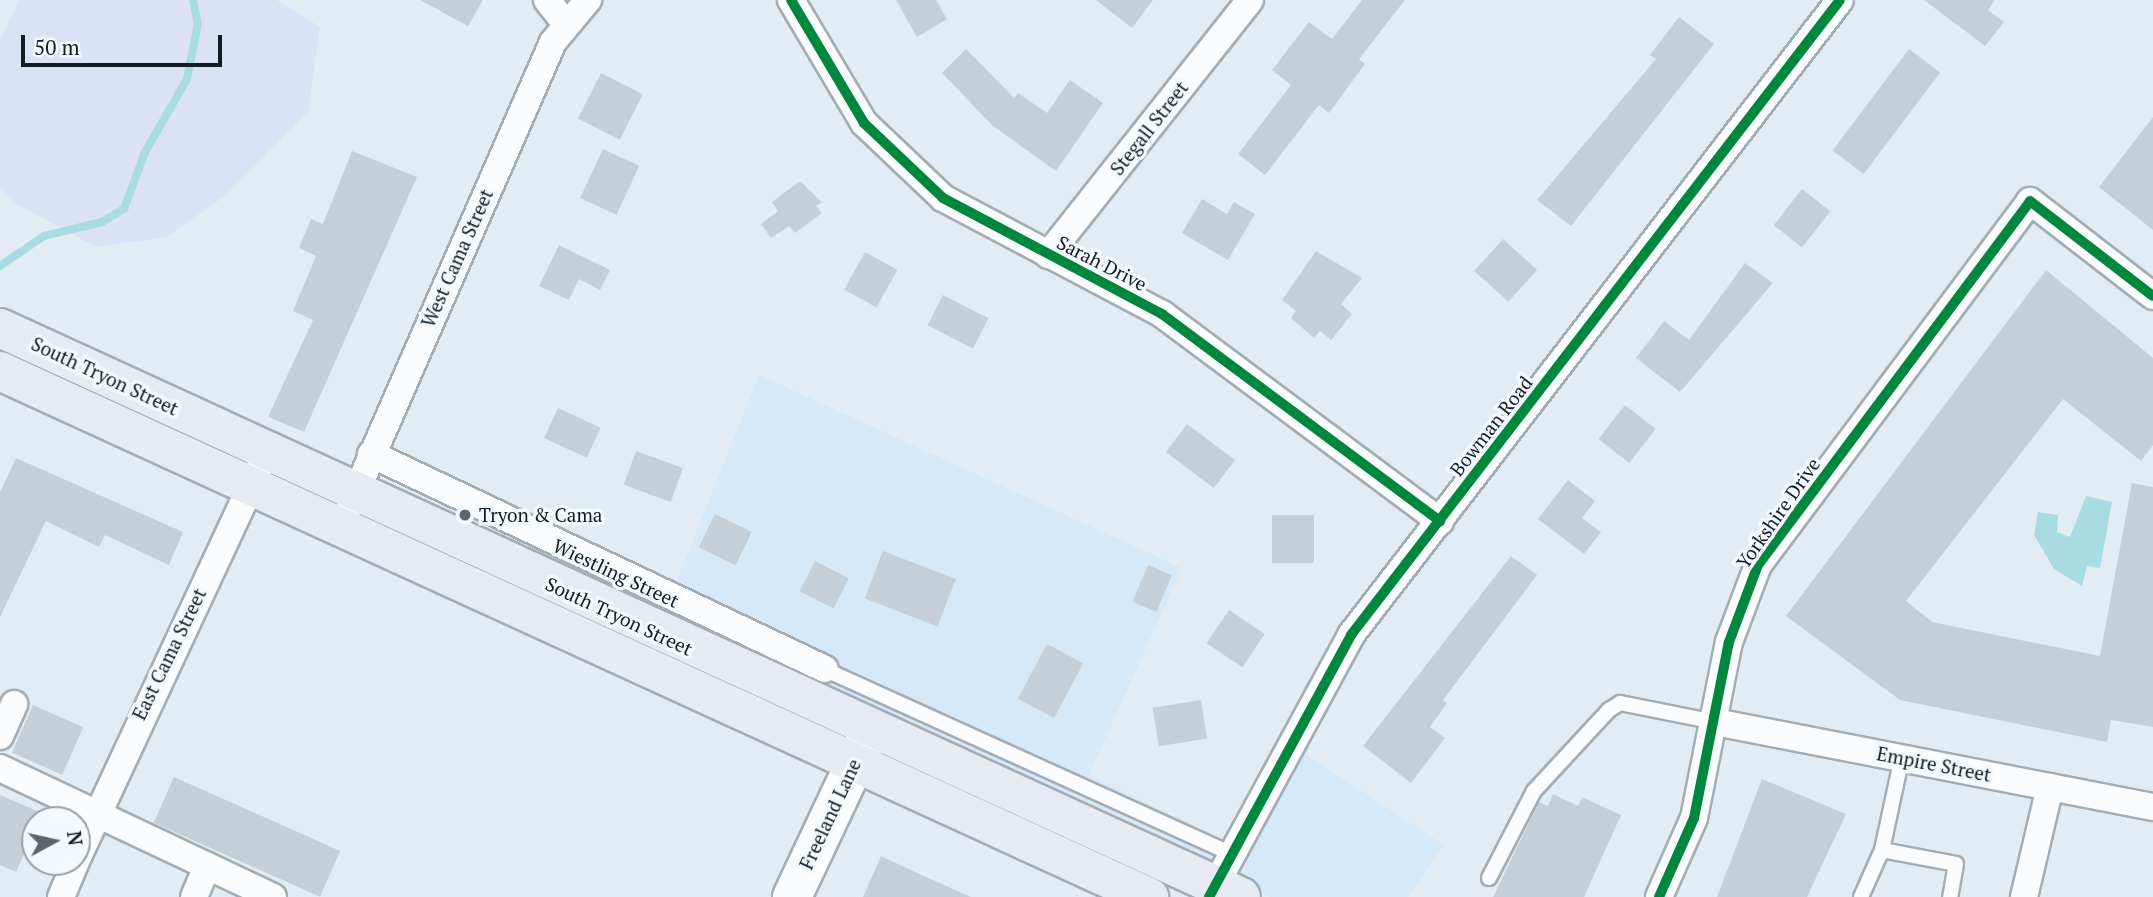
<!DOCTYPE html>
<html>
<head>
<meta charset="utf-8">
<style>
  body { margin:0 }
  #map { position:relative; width:2153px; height:897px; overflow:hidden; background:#e3ecf3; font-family:"PT Serif",serif }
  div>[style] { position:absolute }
  .built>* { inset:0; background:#d6e9f8 }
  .green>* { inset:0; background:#dce2f6 }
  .water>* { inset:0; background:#a8dce2 }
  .stream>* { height:8px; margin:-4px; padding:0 4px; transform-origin:4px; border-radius:4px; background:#a8dce2 }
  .building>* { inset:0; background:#c5cfd5; transform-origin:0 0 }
  .roads { filter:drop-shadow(2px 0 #a4adb3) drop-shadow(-2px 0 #a4adb3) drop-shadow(0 2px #a4adb3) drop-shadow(0 -2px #a4adb3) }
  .lane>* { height:14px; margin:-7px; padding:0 7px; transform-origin:7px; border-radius:7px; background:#fbfcfd }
  .street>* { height:26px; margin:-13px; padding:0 13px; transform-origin:13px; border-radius:13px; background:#fbfcfd }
  .secondary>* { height:38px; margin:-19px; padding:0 19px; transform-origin:19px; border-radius:19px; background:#fbfcfd }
  .primary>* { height:38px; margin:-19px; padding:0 19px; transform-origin:19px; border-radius:19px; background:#e6ebf2 }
  .cycleway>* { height:10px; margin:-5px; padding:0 5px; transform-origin:5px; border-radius:5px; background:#00873e }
  .dots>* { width:19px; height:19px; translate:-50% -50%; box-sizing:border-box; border:4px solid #f3f9fd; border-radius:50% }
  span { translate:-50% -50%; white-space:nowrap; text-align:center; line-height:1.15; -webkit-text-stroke:7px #f3f9fd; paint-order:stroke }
  .street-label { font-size:19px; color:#121c24 }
  .poi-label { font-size:19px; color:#121c24 }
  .left { translate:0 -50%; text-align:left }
  .north { position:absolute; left:21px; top:806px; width:70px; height:70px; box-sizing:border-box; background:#f3f9fd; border:2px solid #99a1a6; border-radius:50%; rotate:82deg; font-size:19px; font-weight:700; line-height:28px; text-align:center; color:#121c24 }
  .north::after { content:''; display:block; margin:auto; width:24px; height:32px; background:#5b656c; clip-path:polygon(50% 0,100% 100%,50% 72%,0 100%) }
  .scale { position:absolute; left:21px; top:35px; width:201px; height:32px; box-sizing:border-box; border:4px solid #121c24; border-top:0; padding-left:9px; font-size:21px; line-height:24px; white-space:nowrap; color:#121c24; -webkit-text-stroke:5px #f3f9fd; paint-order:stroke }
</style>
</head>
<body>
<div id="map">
  <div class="built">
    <i style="clip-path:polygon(759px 375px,1182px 568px,1089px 775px,1226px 841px,1280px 737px,1444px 845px,1408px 897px,1270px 897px,662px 618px)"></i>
  </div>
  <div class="green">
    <i style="clip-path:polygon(19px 0,277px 0,320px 27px,308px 112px,226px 195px,167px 237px,96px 247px,18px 205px,0 188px,0 39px)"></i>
  </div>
  <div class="water">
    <i style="clip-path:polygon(2086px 496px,2112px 502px,2100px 568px,2087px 566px,2082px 586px,2054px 569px,2034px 535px,2038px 512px,2058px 515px,2057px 532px,2070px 537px)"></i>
  </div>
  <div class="stream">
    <i style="left:0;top:266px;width:53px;rotate:-34.3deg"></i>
    <i style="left:44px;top:236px;width:60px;rotate:-13.6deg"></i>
    <i style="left:102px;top:222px;width:26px;rotate:-31deg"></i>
    <i style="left:124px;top:209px;width:61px;rotate:-69.8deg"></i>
    <i style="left:145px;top:152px;width:84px;rotate:-60.1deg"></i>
    <i style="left:187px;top:79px;width:56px;rotate:-78.7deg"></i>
    <i style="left:198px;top:24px;width:25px;rotate:-102deg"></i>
  </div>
  <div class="building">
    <i style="clip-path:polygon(420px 0,483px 0,468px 26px)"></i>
    <i style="clip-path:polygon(896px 0,936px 0,947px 19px,917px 37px)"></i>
    <i style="clip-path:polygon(1096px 0,1153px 0,1132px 28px)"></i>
    <i style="clip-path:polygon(1362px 0,1405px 0,1359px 59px,1365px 64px,1329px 113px,1319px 105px,1265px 175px,1238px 154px,1291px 85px,1272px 70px,1309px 22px,1332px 39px)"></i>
    <i style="clip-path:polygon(1924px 0,1995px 0,1988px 10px,2004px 22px,1985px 46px)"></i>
    <i style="clip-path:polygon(1679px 17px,1714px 44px,1571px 226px,1537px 200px,1656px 59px,1650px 55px)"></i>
    <i style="clip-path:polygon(966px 49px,1014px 98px,1018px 93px,1047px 113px,1070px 80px,1103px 103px,1056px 171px,993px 126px,942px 73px)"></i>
    <i style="left:1909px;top:49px;width:39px;height:127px;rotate:37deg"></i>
    <i style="left:601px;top:73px;width:47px;height:51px;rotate:27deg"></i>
    <i style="clip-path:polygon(2153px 117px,2153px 230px,2099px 187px)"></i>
    <i style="left:603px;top:149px;width:40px;height:54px;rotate:25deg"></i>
    <i style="clip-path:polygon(352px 151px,417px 177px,304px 432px,268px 417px,313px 320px,293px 311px,316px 256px,299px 248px,311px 219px,323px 224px)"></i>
    <i style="clip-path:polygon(800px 181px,822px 202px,816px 206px,822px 213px,795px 233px,789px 226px,771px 238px,761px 224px,778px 211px,772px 202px)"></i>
    <i style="left:1802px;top:189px;width:36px;height:46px;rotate:38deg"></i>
    <i style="clip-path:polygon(1202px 199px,1227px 214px,1234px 202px,1255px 214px,1228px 260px,1182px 233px)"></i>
    <i style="left:1503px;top:239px;width:46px;height:43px;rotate:42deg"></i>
    <i style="clip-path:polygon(559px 245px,610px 270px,600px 290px,579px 279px,569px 300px,539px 286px)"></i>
    <i style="clip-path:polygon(1316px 251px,1362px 278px,1341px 304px,1352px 314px,1331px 340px,1320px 331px,1314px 338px,1291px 318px,1296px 311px,1282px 300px)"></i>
    <i style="left:865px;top:252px;width:37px;height:43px;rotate:29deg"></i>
    <i style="clip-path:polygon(1745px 263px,1773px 283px,1680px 392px,1636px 358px,1664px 321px,1689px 340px)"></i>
    <i style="clip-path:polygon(2046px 270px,2153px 358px,2153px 445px,2141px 461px,2063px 399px,1906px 601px,1932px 622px,2100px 656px,2132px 483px,2153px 487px,2153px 727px,2111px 720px,2107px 742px,1900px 700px,1786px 616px)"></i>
    <i style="left:943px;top:295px;width:51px;height:34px;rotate:27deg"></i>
    <i style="left:1625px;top:405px;width:39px;height:43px;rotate:38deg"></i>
    <i style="left:558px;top:408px;width:47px;height:33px;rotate:25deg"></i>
    <i style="left:1187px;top:424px;width:60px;height:35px;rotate:37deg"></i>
    <i style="left:636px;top:451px;width:50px;height:36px;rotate:20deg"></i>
    <i style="clip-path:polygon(16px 458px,183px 532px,169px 565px,105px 535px,99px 547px,46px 521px,0 617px,0 492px)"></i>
    <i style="clip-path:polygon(1568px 480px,1595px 501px,1582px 518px,1601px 532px,1584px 554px,1538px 519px)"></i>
    <i style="left:715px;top:514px;width:41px;height:37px;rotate:26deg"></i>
    <i style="left:1272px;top:515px;width:42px;height:48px"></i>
    <i style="left:883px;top:551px;width:78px;height:51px;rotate:21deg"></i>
    <i style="clip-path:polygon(1511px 556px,1537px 575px,1443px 700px,1447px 703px,1430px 727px,1445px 738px,1411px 783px,1363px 746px)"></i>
    <i style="left:815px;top:561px;width:38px;height:34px;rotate:27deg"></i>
    <i style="left:1148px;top:565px;width:26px;height:40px;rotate:23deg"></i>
    <i style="left:1229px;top:610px;width:43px;height:40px;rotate:34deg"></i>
    <i style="left:1047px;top:644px;width:41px;height:62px;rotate:28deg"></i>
    <i style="left:1201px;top:700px;width:39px;height:49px;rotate:81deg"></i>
    <i style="left:33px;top:705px;width:55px;height:52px;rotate:24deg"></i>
    <i style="left:174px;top:777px;width:182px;height:50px;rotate:24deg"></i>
    <i style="clip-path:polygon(1762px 779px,1846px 814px,1807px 897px,1717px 897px)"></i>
    <i style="clip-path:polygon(1553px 794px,1578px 806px,1582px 797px,1621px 815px,1584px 897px,1493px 897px,1539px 802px,1548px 806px)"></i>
    <i style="clip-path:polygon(0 795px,42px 813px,16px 872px,0 865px)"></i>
    <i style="clip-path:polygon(881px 856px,917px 873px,971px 897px,863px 897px)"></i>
  </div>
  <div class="roads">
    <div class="lane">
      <i style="left:835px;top:674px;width:435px;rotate:24.4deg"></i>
      <i style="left:1882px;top:850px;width:75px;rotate:10.7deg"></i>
      <i style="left:1956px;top:864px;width:34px;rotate:100deg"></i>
      <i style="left:1489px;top:878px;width:98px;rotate:-62.7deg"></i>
      <i style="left:1534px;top:791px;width:110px;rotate:-47.2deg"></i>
      <i style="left:1609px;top:710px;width:13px;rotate:-32deg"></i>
      <i style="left:1620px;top:703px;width:97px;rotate:11.3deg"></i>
      <i style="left:1861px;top:897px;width:51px;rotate:-65.9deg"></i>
      <i style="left:1882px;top:850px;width:95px;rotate:-77.9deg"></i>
    </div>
    <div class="street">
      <i style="left:547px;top:0;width:28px;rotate:52deg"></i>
      <i style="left:791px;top:0;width:143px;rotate:59.3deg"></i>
      <i style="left:864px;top:123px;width:109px;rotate:43.5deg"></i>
      <i style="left:943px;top:198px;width:248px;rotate:27.9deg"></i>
      <i style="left:1162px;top:314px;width:347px;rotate:36.7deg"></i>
      <i style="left:1048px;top:255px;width:325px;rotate:-51.6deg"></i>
      <i style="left:371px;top:454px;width:502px;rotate:25.34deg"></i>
      <i style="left:350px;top:506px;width:506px;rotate:-66.37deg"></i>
      <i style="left:553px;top:42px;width:55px;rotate:-50.2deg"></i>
      <i style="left:1715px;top:722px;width:446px;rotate:11deg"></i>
      <i style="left:0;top:736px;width:35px;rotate:-66deg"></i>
      <i style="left:0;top:768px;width:302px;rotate:25.3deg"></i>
      <i style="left:77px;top:859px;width:429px;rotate:-65deg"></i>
      <i style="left:61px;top:897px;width:38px;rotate:-67deg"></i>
      <i style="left:194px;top:897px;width:34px;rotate:-67deg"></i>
      <i style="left:1209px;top:897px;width:298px;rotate:-61.5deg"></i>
      <i style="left:1351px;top:635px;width:801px;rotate:-52.4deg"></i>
      <i style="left:1659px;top:897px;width:86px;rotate:-66.1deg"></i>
      <i style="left:1694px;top:818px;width:179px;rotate:-78.8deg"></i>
      <i style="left:1729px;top:642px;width:82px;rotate:-69.4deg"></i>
      <i style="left:1758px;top:565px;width:454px;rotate:-53.2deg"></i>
      <i style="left:2030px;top:201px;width:155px;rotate:37.7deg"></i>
      <i style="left:2024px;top:897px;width:113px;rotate:-76.7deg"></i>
    </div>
    <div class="secondary">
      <i style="left:792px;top:897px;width:183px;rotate:-64.8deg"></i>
    </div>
    <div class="primary">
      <i style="left:0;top:328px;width:1365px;rotate:24.63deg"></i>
      <i style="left:0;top:371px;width:1264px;rotate:24.6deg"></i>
    </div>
  </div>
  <div class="cycleway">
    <i style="left:791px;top:0;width:143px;rotate:59.3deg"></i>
    <i style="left:864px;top:123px;width:109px;rotate:43.5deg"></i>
    <i style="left:943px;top:198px;width:248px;rotate:27.9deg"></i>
    <i style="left:1162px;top:314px;width:347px;rotate:36.7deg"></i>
    <i style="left:1209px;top:897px;width:298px;rotate:-61.5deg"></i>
    <i style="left:1351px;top:635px;width:801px;rotate:-52.4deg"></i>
    <i style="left:1659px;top:897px;width:86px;rotate:-66.1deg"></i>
    <i style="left:1694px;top:818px;width:179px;rotate:-78.8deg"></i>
    <i style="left:1729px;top:642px;width:82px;rotate:-69.4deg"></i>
    <i style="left:1758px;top:565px;width:454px;rotate:-53.2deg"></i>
    <i style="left:2030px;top:201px;width:155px;rotate:37.7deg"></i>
  </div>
  <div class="dots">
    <i style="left:465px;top:515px;background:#5b656c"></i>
  </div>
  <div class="street-label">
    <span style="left:1149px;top:128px;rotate:-52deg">Stegall Street</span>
    <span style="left:457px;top:258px;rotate:-66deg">West Cama Street</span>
    <span style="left:1102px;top:263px;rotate:27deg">Sarah Drive</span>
    <span style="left:105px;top:376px;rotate:25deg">South Tryon Street</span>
    <span style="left:1491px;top:426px;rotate:-52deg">Bowman Road</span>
    <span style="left:1778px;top:513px;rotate:-55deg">Yorkshire Drive</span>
    <span style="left:616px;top:573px;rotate:25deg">Wiestling Street</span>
    <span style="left:619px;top:616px;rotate:25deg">South Tryon Street</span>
    <span style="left:169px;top:654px;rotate:-64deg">East Cama Street</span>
    <span style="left:1934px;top:764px;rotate:11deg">Empire Street</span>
    <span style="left:830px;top:814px;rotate:-65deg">Freeland Lane</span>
  </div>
  <div class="poi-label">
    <span class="left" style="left:479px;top:515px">Tryon &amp; Cama</span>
  </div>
  <div class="north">N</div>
  <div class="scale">50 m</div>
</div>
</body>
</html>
